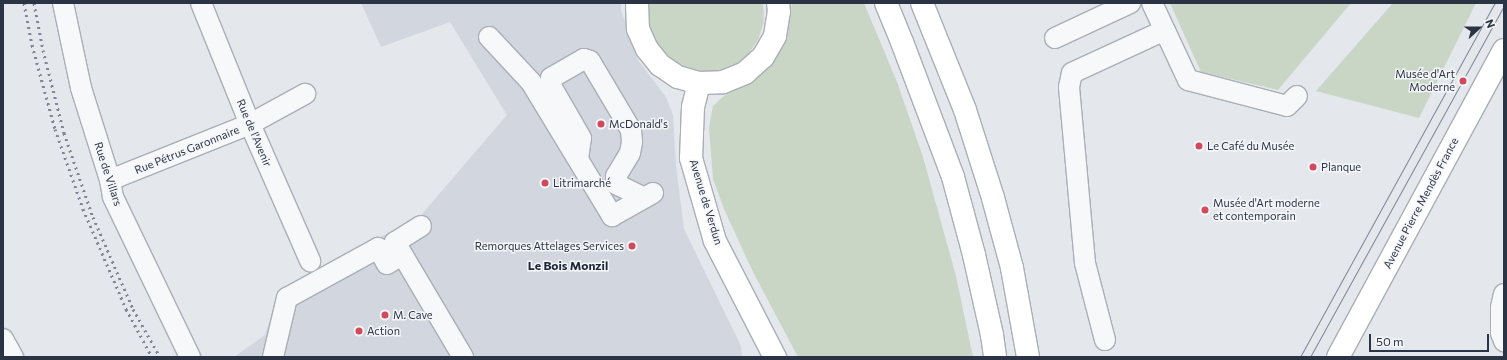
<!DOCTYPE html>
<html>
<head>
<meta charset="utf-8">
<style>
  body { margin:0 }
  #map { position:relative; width:1507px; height:360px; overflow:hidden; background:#e4e7ec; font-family:Commissioner,sans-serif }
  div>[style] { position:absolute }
  .built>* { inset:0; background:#d2d6de }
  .green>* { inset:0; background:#c9d6c5 }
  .roads { filter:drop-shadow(1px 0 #a9aeb7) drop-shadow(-1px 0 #a9aeb7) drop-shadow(0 1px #a9aeb7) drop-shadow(0 -1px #a9aeb7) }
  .minor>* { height:20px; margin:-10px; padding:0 10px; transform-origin:10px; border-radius:10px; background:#f7f8fa }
  .major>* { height:22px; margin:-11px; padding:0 11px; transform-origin:11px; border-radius:11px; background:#fff }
  .highway>* { height:22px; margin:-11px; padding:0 11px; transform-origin:11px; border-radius:11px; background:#fff }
  .tram>* { height:1px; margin:-0.5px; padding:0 0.5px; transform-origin:0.5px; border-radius:0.5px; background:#7d8696 }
  .rail>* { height:3px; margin-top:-1.5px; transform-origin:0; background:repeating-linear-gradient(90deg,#7d8696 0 2px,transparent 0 6px) }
  .dots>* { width:11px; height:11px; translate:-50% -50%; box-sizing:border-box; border:2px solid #f4f6f9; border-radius:50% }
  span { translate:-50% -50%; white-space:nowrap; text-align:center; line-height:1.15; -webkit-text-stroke:3px #f4f6f9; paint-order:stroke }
  .poi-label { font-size:11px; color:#2b3445 }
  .right { translate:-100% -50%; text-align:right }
  .left { translate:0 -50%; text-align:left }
  .street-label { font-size:11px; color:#2b3445 }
  .neighbourhood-label { font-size:12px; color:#1d2536; font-weight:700 }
  .frame { position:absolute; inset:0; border:4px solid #2b3445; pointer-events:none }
  .north { position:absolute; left:1459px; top:8px; width:40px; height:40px; -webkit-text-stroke:3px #f4f6f9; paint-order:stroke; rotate:69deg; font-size:11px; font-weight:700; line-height:16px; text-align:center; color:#2b3445 }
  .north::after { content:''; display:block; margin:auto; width:14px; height:18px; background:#2b3445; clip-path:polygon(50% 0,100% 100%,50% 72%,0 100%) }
  .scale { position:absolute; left:1369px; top:334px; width:120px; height:18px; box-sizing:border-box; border:2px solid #2b3445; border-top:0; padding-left:5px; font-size:12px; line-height:14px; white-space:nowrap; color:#2b3445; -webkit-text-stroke:3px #f4f6f9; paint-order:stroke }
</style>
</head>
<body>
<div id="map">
  <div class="built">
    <i style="clip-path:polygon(361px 3px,621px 3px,621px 10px,638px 60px,666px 97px,673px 115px,676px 166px,684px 229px,741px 346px,742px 357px,234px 357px,265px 335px,279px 291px,382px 236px,415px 222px,507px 115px,450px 22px,381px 47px)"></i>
  </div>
  <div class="green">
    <i style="clip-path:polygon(649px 3px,763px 3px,764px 22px,758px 40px,747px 56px,731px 67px,712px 72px,693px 71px,675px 64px,660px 51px,651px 34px,647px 15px)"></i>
    <i style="clip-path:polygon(792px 3px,864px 3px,897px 82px,923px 157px,956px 276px,973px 357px,798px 357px,753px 272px,724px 209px,713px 179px,709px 127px,713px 106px,725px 95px,757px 78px,773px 60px,785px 42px)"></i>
    <i style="clip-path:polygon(1170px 3px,1351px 3px,1278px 90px,1201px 72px)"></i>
    <i style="clip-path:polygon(1393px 3px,1476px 3px,1419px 118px,1316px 91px)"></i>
  </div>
  <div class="roads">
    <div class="minor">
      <i style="left:63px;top:3px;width:87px;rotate:78deg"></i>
      <i style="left:81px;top:88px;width:96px;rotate:72.5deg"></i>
      <i style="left:110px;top:180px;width:17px;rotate:80deg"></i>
      <i style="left:113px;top:197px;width:178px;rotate:64.3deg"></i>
      <i style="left:201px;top:3px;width:131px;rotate:68deg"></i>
      <i style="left:250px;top:124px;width:150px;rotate:66.3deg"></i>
      <i style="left:1152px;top:3px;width:85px;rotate:64.9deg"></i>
      <i style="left:1188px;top:80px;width:102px;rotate:14.7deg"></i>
      <i style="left:1287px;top:106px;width:14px;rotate:-45deg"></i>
      <i style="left:489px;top:37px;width:62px;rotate:47deg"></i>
      <i style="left:531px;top:82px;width:157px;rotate:58.8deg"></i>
      <i style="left:612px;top:216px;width:47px;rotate:-29.3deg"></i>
      <i style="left:1055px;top:38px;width:83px;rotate:-25deg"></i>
      <i style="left:578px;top:159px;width:21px;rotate:-82deg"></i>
      <i style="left:581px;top:138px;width:60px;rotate:-120deg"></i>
      <i style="left:551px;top:86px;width:8px;rotate:-90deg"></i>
      <i style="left:551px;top:78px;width:38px;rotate:-30deg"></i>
      <i style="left:584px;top:59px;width:6px;rotate:18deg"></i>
      <i style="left:590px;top:61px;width:80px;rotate:59.3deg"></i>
      <i style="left:631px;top:130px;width:12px;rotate:85deg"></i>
      <i style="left:632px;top:142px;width:11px;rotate:100deg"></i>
      <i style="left:630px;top:153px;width:27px;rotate:121deg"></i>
      <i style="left:616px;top:176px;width:8px;rotate:90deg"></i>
      <i style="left:616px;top:184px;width:30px;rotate:26deg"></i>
      <i style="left:110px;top:180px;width:151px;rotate:-21.8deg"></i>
      <i style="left:250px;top:124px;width:63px;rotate:-28.6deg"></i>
      <i style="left:421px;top:226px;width:31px;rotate:148deg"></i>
      <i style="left:395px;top:242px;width:134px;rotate:59.4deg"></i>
      <i style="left:1504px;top:294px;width:13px;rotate:103deg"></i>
      <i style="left:1501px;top:307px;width:26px;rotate:90deg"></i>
      <i style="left:1501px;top:333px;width:9px;rotate:69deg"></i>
      <i style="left:3px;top:339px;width:21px;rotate:61deg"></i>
      <i style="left:1105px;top:340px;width:80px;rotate:-104.6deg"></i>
      <i style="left:1085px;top:263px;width:177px;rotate:-95.2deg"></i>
      <i style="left:1069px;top:87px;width:14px;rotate:-78deg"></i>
      <i style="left:1072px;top:73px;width:102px;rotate:-24.8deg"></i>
      <i style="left:273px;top:357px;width:61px;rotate:-76.7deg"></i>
      <i style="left:287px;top:298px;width:104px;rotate:-28.8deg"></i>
      <i style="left:378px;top:248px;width:18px;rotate:61deg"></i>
      <i style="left:387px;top:264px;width:17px;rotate:-31deg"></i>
    </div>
    <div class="major">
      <i style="left:637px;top:3px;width:26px;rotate:88deg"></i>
      <i style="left:638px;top:29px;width:22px;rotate:66deg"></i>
      <i style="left:647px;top:49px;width:21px;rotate:51deg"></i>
      <i style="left:660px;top:65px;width:22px;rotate:34deg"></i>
      <i style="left:678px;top:77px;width:22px;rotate:16deg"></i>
      <i style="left:699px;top:83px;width:24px;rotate:-2deg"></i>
      <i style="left:723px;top:82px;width:24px;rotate:-22deg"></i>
      <i style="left:745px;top:73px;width:24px;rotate:-42deg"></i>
      <i style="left:763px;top:57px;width:24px;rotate:-60deg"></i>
      <i style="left:775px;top:36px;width:24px;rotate:-81deg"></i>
      <i style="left:779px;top:12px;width:9px;rotate:-96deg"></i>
      <i style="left:699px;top:83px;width:25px;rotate:104deg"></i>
      <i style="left:693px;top:107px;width:51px;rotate:92.2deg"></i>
      <i style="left:691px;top:158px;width:86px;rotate:73.9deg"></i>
      <i style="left:715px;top:241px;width:131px;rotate:62.7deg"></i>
      <i style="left:1338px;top:357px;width:349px;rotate:-61.6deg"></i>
    </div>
    <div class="highway">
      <i style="left:886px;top:3px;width:42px;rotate:67.7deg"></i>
      <i style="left:902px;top:42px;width:144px;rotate:69.3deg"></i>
      <i style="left:953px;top:177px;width:81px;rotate:74.9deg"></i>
      <i style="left:974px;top:255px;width:82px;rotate:77.3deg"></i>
      <i style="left:992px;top:335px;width:22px;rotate:82deg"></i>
      <i style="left:922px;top:3px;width:115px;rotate:68.1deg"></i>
      <i style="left:965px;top:110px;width:92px;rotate:72.3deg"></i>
      <i style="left:993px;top:198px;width:73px;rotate:74.8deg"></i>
      <i style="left:1012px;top:268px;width:90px;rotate:79.8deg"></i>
    </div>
  </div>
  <div class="tram">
    <i style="left:1300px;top:357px;width:404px;rotate:-61.2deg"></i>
    <i style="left:1310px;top:357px;width:401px;rotate:-61.1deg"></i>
  </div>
  <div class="rail">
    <i style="left:24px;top:3px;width:43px;rotate:79.2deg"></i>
    <i style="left:32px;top:45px;width:87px;rotate:74.7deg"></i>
    <i style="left:55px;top:129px;width:85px;rotate:70.7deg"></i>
    <i style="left:83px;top:209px;width:109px;rotate:66.7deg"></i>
    <i style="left:126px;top:309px;width:55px;rotate:61.6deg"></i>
    <i style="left:34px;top:3px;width:48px;rotate:79.2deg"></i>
    <i style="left:43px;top:50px;width:86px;rotate:75.8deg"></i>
    <i style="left:64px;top:133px;width:89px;rotate:71deg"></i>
    <i style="left:93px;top:217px;width:100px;rotate:66.5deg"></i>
    <i style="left:133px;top:309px;width:55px;rotate:60.6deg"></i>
  </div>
  <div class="dots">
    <i style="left:1463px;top:81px;background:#d1495b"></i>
    <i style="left:601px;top:124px;background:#d1495b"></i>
    <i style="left:1199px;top:146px;background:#d1495b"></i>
    <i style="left:1313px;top:167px;background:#d1495b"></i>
    <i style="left:545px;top:183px;background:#d1495b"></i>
    <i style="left:1205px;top:210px;background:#d1495b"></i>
    <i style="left:632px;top:246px;background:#d1495b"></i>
    <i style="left:385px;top:315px;background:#d1495b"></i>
    <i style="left:359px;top:331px;background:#d1495b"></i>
  </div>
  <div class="poi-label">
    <span class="right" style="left:1455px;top:81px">Musée d'Art<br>Moderne</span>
    <span class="left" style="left:609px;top:124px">McDonald's</span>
    <span class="left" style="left:1207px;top:146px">Le Café du Musée</span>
    <span class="left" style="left:1321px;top:167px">Planque</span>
    <span class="left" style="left:553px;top:183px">Litrimarché</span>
    <span class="left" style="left:1213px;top:210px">Musée d'Art moderne<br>et contemporain</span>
    <span class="right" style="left:624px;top:246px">Remorques Attelages Services</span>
    <span class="left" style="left:393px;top:315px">M. Cave</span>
    <span class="left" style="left:367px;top:331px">Action</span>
  </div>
  <div class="street-label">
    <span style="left:254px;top:133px;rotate:67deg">Rue de l'Avenir</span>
    <span style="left:187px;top:150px;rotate:-22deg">Rue Pétrus Garonnaire</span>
    <span style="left:108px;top:174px;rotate:72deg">Rue de Villars</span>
    <span style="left:706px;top:202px;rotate:73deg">Avenue de Verdun</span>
    <span style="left:1421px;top:203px;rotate:-62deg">Avenue Pierre Mendès France</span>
  </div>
  <div class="neighbourhood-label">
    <span style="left:568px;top:266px">Le Bois Monzil</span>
  </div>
  <div class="frame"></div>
  <div class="north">N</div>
  <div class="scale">50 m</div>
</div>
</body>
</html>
